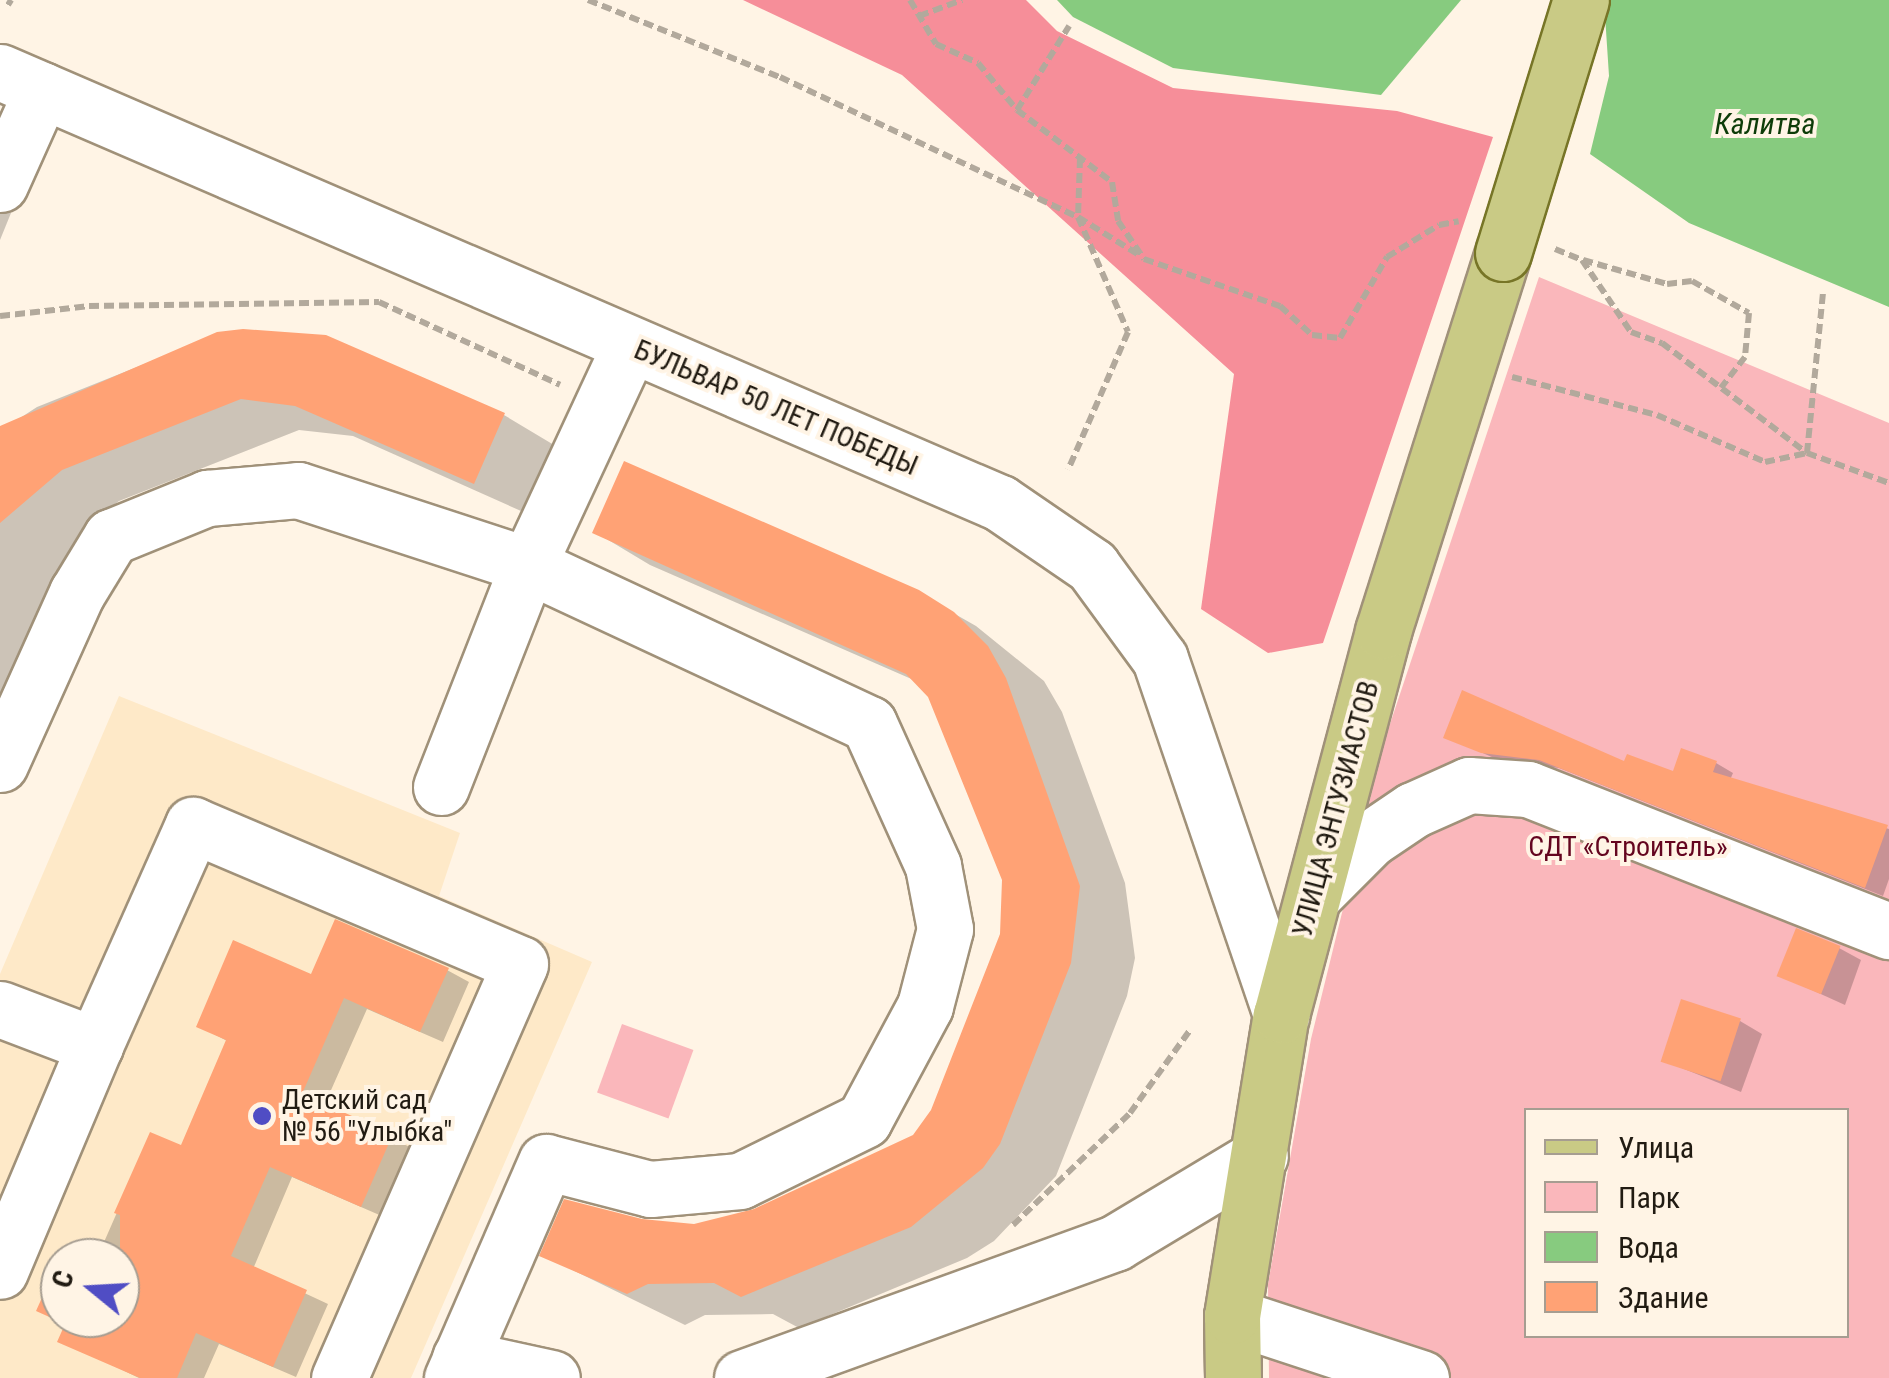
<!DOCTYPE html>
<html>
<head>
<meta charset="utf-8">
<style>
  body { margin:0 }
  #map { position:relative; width:1889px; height:1378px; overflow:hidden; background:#fff4e5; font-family:"Roboto Condensed",sans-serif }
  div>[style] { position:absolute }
  .built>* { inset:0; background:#fee9c8 }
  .green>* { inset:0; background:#fab7bb; transform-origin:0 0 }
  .forest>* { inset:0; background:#f68e99 }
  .water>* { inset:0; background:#87cb7f }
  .shadow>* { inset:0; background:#0003 }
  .building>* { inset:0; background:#ffa275; transform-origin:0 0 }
  .path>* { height:6px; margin-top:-3px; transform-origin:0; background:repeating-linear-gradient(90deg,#b2a99c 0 10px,transparent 0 15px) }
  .roads { filter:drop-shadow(2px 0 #a09179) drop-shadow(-2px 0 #a09179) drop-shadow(0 2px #a09179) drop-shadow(0 -2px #a09179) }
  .minor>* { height:55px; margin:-27.5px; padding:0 27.5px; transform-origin:27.5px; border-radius:27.5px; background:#fff }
  .major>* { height:55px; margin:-27.5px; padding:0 27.5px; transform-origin:27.5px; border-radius:27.5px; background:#c9ca85 }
  .bridges { filter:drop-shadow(2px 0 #777527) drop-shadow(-2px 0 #777527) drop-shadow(0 2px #777527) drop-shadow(0 -2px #777527) }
  .major-bridge>* { height:55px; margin:-27.5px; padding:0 27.5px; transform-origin:27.5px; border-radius:27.5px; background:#c9ca85 }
  .dots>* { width:28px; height:28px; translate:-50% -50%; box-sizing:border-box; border:5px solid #fff4e5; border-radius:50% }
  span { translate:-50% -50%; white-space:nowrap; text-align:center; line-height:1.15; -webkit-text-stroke:8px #fff4e5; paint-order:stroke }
  .street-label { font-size:28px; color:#211b12 }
  .park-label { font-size:28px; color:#64051f }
  .poi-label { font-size:28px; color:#211b12 }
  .left { translate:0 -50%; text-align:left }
  .water-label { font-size:30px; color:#0d3c08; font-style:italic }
  .legend { position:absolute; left:1524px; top:1108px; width:325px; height:230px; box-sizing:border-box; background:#fff4e5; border:2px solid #a69d91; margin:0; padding:12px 18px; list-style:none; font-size:30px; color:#211b12 }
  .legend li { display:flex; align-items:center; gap:20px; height:50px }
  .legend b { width:50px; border:2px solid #a69d91 }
  .north { position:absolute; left:40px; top:1238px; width:100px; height:100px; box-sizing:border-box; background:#fff4e5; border:2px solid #a69d91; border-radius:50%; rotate:288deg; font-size:28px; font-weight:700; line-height:40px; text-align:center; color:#211b12 }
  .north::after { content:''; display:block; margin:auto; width:35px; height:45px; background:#504dc4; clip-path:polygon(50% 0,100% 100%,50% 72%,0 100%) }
</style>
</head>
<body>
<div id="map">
  <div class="built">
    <i style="clip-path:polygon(evenodd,119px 696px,460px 833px,439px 896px,592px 962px,411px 1378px,0 1378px,0 974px,119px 696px,60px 1258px,120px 1258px,120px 1318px,60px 1318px,60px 1258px)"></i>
  </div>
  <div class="green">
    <i style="clip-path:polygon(evenodd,1539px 277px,1889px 423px,1889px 1378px,1269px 1378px,1268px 1284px,1311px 1039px,1384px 742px,1539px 277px,1526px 1110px,1846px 1110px,1846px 1336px,1526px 1336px,1526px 1110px)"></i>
    <i style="left:622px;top:1024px;width:76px;height:73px;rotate:20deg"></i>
  </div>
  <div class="forest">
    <i style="clip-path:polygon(743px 0,1026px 0,1057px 31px,1173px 88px,1397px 111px,1493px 137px,1323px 643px,1268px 653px,1201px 609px,1234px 374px,902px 75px)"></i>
  </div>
  <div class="water">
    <i style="clip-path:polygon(1057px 0,1461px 0,1381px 95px,1173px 68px,1073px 17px)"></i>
    <i style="clip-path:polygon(1604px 0,1889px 0,1889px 307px,1689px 223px,1590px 154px,1609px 76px)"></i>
  </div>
  <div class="shadow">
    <i style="clip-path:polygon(0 206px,11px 213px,0 240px)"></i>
    <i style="clip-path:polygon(217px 335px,504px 415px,559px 448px,530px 515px,353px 436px,299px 430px,119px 501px,84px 528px,0 717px,0 431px,37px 407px)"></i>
    <i style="clip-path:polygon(595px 532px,918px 593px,976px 626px,1044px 681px,1062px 712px,1125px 883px,1135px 958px,1127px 996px,1056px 1176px,994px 1241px,967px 1258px,799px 1328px,773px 1314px,705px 1315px,685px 1325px,542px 1255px,642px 1222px,695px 1226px,755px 1211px,914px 1137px,934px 1111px,1003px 935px,1004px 880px,930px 696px,916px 681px,650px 565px)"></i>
    <i style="clip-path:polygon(1446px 737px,1674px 774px,1716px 763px,1733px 773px,1730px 780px,1889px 829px,1889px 879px,1883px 896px,1559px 768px,1501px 761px)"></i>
    <i style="clip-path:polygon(1839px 948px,1861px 960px,1845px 1005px,1781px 976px)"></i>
    <i style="clip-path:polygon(447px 970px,469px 982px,443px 1042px,367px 1009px,324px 1106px,414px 1149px,384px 1217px,292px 1177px,253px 1269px,328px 1304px,296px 1377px,219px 1344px,204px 1378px,139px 1378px,60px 1340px,67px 1326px,39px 1310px,60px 1278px,60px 1318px,120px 1318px,120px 1258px,97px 1258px,151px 1135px,182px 1149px,229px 1042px,199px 1026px,312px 977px)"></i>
    <i style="clip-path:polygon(1740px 1021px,1762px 1034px,1741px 1092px,1662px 1060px)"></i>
  </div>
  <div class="building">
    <i style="clip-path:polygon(243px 329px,326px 335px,505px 413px,474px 484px,295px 406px,241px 399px,62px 470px,0 523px,0 426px,217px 332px)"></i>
    <i style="clip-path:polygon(624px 461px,919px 590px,954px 612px,988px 646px,1006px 678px,1080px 886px,1071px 963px,1000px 1144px,983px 1168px,911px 1227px,741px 1297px,714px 1283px,648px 1284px,627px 1294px,539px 1256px,564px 1199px,642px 1219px,694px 1224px,754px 1209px,913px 1135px,931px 1110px,1000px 934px,1002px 880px,928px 697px,906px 674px,592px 533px)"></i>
    <i style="clip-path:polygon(1462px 690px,1624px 761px,1627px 754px,1673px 771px,1681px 748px,1717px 761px,1713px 772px,1888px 825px,1865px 888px,1539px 760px,1481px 753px,1443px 738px)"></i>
    <i style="clip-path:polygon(335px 919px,449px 968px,420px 1032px,344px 998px,302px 1094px,393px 1134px,361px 1207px,270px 1167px,231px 1256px,307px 1290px,273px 1367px,196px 1333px,177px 1378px,140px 1378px,57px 1342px,65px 1324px,36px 1311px,53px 1273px,60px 1276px,60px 1318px,120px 1318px,120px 1215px,114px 1213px,150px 1132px,181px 1145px,226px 1040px,196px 1027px,233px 940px,311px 974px)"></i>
    <i style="left:1796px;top:928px;width:48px;height:52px;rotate:22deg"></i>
    <i style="left:1681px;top:999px;width:63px;height:66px;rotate:18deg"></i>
  </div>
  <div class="path">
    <i style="left:588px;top:0;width:207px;rotate:21.9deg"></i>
    <i style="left:780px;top:77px;width:329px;rotate:25.2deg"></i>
    <i style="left:1078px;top:217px;width:125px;rotate:66.5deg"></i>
    <i style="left:1128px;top:332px;width:150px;rotate:113.5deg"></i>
    <i style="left:910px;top:0;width:51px;rotate:59.4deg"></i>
    <i style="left:936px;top:44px;width:46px;rotate:24.3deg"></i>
    <i style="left:978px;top:63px;width:61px;rotate:50.3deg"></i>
    <i style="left:1017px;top:110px;width:119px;rotate:37.2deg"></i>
    <i style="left:1112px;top:182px;width:39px;rotate:81deg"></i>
    <i style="left:1118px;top:221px;width:46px;rotate:55.6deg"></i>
    <i style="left:1144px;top:259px;width:144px;rotate:19.1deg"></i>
    <i style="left:1280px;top:306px;width:43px;rotate:42.2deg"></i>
    <i style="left:1312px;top:335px;width:28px;rotate:6deg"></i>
    <i style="left:1340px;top:338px;width:94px;rotate:-59.9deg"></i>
    <i style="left:1387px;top:257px;width:61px;rotate:-31.6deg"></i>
    <i style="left:1439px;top:225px;width:20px;rotate:-11deg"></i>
    <i style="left:8px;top:5px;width:6px;rotate:-59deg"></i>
    <i style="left:919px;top:16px;width:46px;rotate:-20.4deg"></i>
    <i style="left:1017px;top:110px;width:99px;rotate:-58.2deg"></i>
    <i style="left:1080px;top:158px;width:59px;rotate:91.9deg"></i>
    <i style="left:1078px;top:217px;width:72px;rotate:31.9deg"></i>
    <i style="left:1555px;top:249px;width:29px;rotate:22deg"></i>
    <i style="left:1582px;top:260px;width:87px;rotate:55.8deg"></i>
    <i style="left:1631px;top:332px;width:33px;rotate:20deg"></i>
    <i style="left:1662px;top:343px;width:182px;rotate:37.2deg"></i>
    <i style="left:1807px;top:453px;width:87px;rotate:20.1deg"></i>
    <i style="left:1583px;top:260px;width:87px;rotate:15.9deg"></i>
    <i style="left:1667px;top:284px;width:25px;rotate:-7deg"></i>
    <i style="left:1692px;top:281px;width:65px;rotate:29.3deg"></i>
    <i style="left:1749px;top:313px;width:44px;rotate:95.2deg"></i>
    <i style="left:1745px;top:357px;width:39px;rotate:128deg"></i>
    <i style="left:0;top:316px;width:90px;rotate:-6.4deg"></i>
    <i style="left:89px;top:306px;width:290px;rotate:-0.8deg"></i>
    <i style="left:379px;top:302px;width:199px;rotate:24.6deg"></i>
    <i style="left:1512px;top:377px;width:150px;rotate:14.7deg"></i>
    <i style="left:1657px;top:415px;width:118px;rotate:23.5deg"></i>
    <i style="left:1765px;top:462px;width:43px;rotate:-12.1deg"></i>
    <i style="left:1807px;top:453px;width:160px;rotate:-84.3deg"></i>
    <i style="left:1013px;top:1225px;width:162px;rotate:-43.7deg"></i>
    <i style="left:1130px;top:1113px;width:102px;rotate:-54.1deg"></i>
  </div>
  <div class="roads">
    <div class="minor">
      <i style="left:0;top:72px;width:1089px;rotate:23.32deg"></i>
      <i style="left:1000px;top:503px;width:112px;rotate:34.4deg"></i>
      <i style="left:1092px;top:566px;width:115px;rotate:53.8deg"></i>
      <i style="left:1160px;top:659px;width:376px;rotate:71.2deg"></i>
      <i style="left:0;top:184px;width:103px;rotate:-65.9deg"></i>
      <i style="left:0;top:764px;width:188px;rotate:-65.8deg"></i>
      <i style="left:77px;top:593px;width:66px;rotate:-58.7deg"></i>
      <i style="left:111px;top:537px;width:104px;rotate:-22.1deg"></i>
      <i style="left:207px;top:498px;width:91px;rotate:-5deg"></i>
      <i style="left:298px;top:490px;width:242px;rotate:18.1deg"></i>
      <i style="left:528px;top:565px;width:376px;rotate:25deg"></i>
      <i style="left:869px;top:724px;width:156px;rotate:65.7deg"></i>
      <i style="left:933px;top:866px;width:64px;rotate:79.2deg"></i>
      <i style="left:945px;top:929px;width:80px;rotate:104.6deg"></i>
      <i style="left:925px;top:1006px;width:129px;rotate:118.2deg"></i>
      <i style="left:864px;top:1120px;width:138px;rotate:153.8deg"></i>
      <i style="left:740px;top:1181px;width:90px;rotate:174.9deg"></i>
      <i style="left:650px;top:1189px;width:107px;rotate:-165.4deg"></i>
      <i style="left:546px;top:1162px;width:236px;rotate:113.5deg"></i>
      <i style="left:441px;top:787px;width:238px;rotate:-68.6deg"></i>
      <i style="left:528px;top:565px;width:242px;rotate:-65.1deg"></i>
      <i style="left:1315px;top:894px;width:78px;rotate:-45deg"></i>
      <i style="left:1370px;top:839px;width:52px;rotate:-34deg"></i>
      <i style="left:1413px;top:810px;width:61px;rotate:-24.1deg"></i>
      <i style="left:1469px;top:785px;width:59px;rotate:3.9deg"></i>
      <i style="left:1528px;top:789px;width:388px;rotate:21.5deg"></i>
      <i style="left:0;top:1009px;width:102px;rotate:20.8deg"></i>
      <i style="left:95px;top:1045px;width:245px;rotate:112.8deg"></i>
      <i style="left:95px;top:1045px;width:241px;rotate:-66deg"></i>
      <i style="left:193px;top:825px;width:355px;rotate:23deg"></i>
      <i style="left:520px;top:964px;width:452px;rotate:113.6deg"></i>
      <i style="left:1232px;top:1316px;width:199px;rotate:18.2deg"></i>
      <i style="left:460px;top:1358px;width:94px;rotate:12.3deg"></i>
      <i style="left:742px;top:1378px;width:397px;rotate:-19.9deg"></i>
      <i style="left:1115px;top:1243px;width:169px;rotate:-31deg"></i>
    </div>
    <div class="major">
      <i style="left:1233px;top:1378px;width:62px;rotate:-90.9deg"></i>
      <i style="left:1232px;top:1316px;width:305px;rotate:-80.8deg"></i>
      <i style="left:1281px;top:1015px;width:397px;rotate:-75.1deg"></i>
      <i style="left:1383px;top:631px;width:397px;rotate:-72.4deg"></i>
    </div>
  </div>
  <div class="bridges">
    <div class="major-bridge">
      <i style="left:1503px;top:253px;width:265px;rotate:-72.9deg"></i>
    </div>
  </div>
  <div class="dots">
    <i style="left:262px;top:1116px;background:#504dc4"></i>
  </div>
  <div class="street-label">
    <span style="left:776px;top:408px;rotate:23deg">БУЛЬВАР 50 ЛЕТ ПОБЕДЫ</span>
    <span style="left:1336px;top:809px;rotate:-75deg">УЛИЦА ЭНТУЗИАСТОВ</span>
  </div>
  <div class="park-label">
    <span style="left:1628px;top:847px">СДТ «Строитель»</span>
  </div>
  <div class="poi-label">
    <span class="left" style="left:282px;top:1116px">Детский сад<br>№ 56 "Улыбка"</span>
  </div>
  <div class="water-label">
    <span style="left:1765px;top:124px">Калитва</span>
  </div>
  <ul class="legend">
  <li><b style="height:12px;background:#c9ca85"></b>Улица</li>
  <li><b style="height:28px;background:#fab7bb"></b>Парк</li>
  <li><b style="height:28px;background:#87cb7f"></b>Вода</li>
  <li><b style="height:28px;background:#ffa275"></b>Здание</li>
  </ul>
  <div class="north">С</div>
</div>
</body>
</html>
